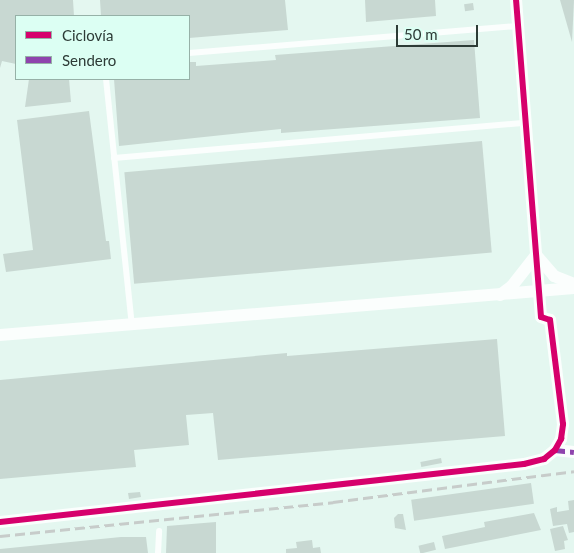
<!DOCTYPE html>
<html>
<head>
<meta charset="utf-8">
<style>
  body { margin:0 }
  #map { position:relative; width:574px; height:553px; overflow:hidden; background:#e4f7f0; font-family:Lato,sans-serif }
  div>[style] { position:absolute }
  .building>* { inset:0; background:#c8d8d2; transform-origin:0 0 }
  .lane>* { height:6px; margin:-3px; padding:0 3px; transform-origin:3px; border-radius:3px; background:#fbfefd }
  .street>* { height:12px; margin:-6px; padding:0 6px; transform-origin:6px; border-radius:6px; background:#fbfefd }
  .rail>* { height:3px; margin-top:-1.5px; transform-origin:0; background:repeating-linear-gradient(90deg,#c7ccca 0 10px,transparent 0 15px) }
  .quiet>* { height:5px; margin-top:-2.5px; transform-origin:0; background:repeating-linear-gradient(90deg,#8e44ad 0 10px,transparent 0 15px) }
  .cycleway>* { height:6px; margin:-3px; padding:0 3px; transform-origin:3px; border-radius:3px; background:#d6006c }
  span { translate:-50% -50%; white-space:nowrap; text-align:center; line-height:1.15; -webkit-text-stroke:4px #dcfff3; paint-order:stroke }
  .legend { position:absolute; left:15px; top:15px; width:175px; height:65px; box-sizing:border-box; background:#dcfff3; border:1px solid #96b1a7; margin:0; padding:6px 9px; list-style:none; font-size:15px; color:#2d3b36 }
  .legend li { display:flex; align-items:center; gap:10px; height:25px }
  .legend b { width:25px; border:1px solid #96b1a7 }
  .scale { position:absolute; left:396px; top:25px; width:82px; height:22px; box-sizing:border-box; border:2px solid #2d3b36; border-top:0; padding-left:6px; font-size:15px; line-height:18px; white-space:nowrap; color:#2d3b36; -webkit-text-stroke:4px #dcfff3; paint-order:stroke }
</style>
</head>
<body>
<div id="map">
  <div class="building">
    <i style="clip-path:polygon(0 0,73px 0,74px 16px,16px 16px,16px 64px,2px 61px,0 68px)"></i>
    <i style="clip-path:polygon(100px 0,285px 0,288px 30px,189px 38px,189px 16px,101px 16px)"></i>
    <i style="clip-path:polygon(365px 0,435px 0,436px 16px,366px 22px)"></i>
    <i style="clip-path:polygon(560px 0,574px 0,572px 42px)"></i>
    <i style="left:473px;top:3px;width:7px;height:9px;rotate:82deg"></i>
    <i style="clip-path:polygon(474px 40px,480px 118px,281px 133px,281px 129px,119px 146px,114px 79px,189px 79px,189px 62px,196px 62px,196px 66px,276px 60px,275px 55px)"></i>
    <i style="clip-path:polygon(29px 79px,69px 79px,71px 102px,25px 107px)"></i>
    <i style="clip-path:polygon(89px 111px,106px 241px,109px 241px,111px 259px,6px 272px,3px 254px,33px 250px,17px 120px)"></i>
    <i style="left:482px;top:141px;width:112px;height:359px;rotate:85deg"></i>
    <i style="clip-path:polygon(497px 339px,505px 436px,218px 460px,213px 413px,186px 415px,189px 445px,134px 450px,136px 467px,0 479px,0 380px,287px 353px,287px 356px)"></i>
    <i style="left:441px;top:458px;width:5px;height:21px;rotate:79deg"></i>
    <i style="left:531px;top:483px;width:21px;height:121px;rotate:82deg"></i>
    <i style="clip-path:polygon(140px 492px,141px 497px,129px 499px,128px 493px)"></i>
    <i style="clip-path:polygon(574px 500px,574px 532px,569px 533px,567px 524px,553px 526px,550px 509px,557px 507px,557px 512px,569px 510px,568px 501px)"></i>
    <i style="clip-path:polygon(534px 513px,541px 530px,445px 549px,442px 536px,485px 527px,484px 522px)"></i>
    <i style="clip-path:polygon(398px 514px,403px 514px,406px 530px,395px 528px,394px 518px)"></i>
    <i style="clip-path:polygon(216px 522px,216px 553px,166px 553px,167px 526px)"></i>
    <i style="clip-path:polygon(563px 526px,568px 540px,564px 541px,565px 549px,555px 551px,550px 529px)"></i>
    <i style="clip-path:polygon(121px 537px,146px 537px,148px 553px,0 553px,0 549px)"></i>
    <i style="clip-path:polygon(312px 540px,313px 548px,320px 547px,321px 553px,286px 553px,286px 549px,297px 548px,296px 542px)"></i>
    <i style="left:434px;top:542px;width:8px;height:16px;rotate:76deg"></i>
  </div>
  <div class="lane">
    <i style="left:189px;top:53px;width:330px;rotate:-4.7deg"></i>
    <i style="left:106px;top:79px;width:247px;rotate:84deg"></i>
    <i style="left:114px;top:158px;width:413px;rotate:-4.9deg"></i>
    <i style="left:158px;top:553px;width:22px;rotate:-87deg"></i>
  </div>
  <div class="street">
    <i style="left:500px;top:295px;width:15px;rotate:-37deg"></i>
    <i style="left:512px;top:286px;width:39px;rotate:-52deg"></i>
    <i style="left:536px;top:255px;width:28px;rotate:49deg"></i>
    <i style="left:554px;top:276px;width:22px;rotate:22deg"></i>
    <i style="left:0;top:335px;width:576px;rotate:-4.68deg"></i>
    <i style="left:555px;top:450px;width:19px;rotate:6deg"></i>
    <i style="left:0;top:522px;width:527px;rotate:-6.32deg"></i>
    <i style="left:524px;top:464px;width:21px;rotate:-14deg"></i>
    <i style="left:544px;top:459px;width:14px;rotate:-39deg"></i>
    <i style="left:555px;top:450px;width:13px;rotate:-61deg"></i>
    <i style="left:561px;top:439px;width:15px;rotate:-82deg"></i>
    <i style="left:563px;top:424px;width:105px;rotate:-97.1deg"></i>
    <i style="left:550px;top:320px;width:9px;rotate:-162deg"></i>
    <i style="left:541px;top:317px;width:318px;rotate:-94.5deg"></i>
  </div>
  <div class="rail">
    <i style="left:0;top:536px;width:335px;rotate:-5.8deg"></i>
    <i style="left:333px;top:502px;width:243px;rotate:-7.3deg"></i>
  </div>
  <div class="quiet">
    <i style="left:555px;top:450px;width:19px;rotate:6deg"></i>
  </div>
  <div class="cycleway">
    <i style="left:0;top:522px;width:527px;rotate:-6.32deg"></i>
    <i style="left:524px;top:464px;width:21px;rotate:-14deg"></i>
    <i style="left:544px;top:459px;width:14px;rotate:-39deg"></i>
    <i style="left:555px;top:450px;width:13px;rotate:-61deg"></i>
    <i style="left:561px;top:439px;width:15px;rotate:-82deg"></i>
    <i style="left:563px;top:424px;width:105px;rotate:-97.1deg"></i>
    <i style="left:550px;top:320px;width:9px;rotate:-162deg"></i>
    <i style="left:541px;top:317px;width:318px;rotate:-94.5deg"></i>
  </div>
  <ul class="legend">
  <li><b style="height:6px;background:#d6006c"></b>Ciclovía</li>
  <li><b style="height:6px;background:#8e44ad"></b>Sendero</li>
  </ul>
  <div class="scale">50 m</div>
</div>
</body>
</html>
